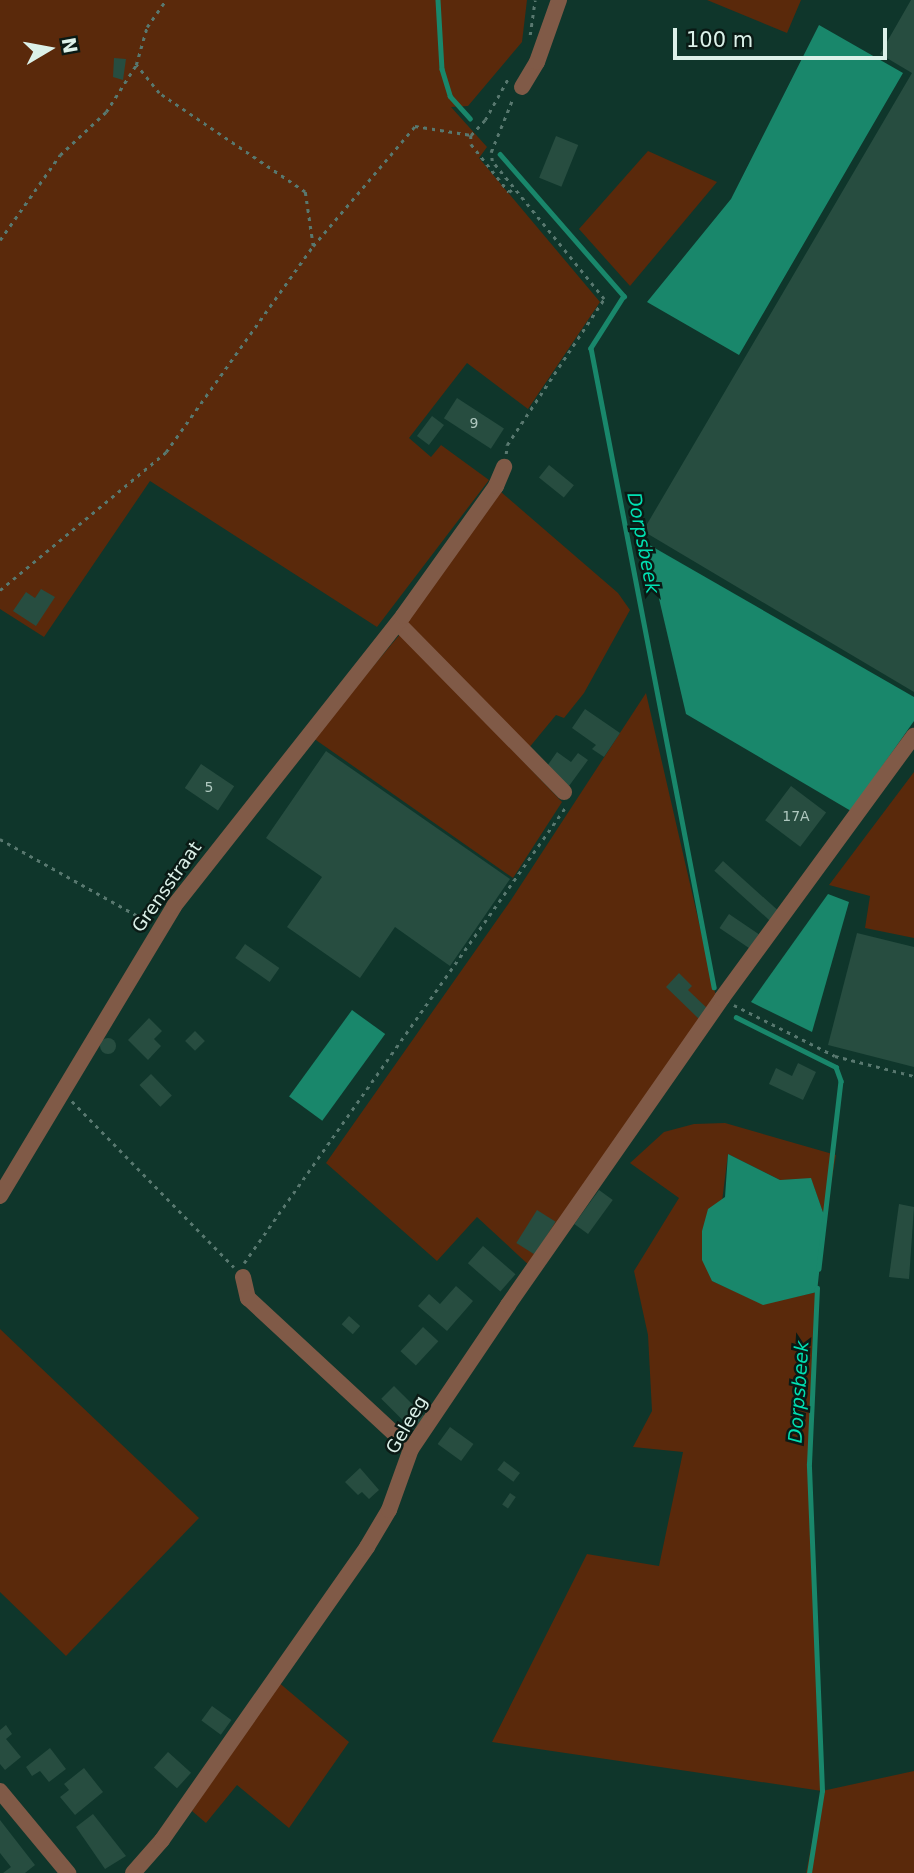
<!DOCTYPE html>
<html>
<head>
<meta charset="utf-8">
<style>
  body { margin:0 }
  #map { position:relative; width:914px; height:1873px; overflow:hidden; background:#0f362b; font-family:"DejaVu Sans",sans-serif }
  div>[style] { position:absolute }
  .green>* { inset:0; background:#5a290b }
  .water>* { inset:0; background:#19876b; transform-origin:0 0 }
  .stream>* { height:4.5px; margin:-2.25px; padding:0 2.25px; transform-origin:2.25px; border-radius:2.25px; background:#19876b }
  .building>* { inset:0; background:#274d40; transform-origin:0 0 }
  .round { border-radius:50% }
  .path>* { height:2.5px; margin-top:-1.25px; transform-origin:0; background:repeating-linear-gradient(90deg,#58786f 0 3.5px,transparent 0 8.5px) }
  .minor>* { height:16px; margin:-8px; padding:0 8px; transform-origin:8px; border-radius:8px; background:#805a47 }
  span { translate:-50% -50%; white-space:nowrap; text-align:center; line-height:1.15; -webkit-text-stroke:5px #0a1a15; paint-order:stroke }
  .number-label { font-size:14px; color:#afc8bf }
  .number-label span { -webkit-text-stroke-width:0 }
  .street-label { font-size:18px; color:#dcf1e9 }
  .water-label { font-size:19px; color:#01e0b2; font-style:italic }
  .north { position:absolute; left:14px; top:14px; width:70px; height:70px; -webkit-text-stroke:5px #0a1a15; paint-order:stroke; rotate:80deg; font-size:19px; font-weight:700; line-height:28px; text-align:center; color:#dcf1e9 }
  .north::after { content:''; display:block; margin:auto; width:24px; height:32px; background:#dcf1e9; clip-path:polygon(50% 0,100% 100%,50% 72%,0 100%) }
  .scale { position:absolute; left:673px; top:28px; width:214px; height:32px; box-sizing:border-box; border:4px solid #dcf1e9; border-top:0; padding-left:9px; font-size:21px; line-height:24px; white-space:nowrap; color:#dcf1e9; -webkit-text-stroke:5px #0a1a15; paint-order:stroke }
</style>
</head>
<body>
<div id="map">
  <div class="green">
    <i style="clip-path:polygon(0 0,527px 0,522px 42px,468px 106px,451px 107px,487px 147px,479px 158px,600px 302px,528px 409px,467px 363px,409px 438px,431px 457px,441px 445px,489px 480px,377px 627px,150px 481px,44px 637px,0 609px)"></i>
    <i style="clip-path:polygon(707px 0,801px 0,787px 33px)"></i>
    <i style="clip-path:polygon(648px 151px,717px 182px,630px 286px,579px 229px)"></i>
    <i style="clip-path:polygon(501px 492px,618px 593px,630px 610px,584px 693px,564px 718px,556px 715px,528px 749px,406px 622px)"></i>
    <i style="clip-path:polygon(401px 633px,562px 802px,513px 878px,313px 738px)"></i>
    <i style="clip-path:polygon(646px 693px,717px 1001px,532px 1268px,477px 1217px,437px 1261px,326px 1163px,511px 900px)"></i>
    <i style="clip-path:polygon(914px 772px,914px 938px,865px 928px,870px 896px,829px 885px)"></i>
    <i style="clip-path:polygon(725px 1123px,836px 1155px,825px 1218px,811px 1179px,780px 1180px,728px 1154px,712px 1281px,763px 1304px,817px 1292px,809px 1464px,822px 1791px,914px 1771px,914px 1873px,806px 1873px,822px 1791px,492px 1742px,587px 1554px,659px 1566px,683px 1452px,633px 1447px,652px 1411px,648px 1335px,634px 1271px,679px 1198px,630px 1163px,664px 1132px,694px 1124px)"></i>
    <i style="clip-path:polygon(0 1329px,199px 1518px,66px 1656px,0 1592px)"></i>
    <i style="clip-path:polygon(277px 1681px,349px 1742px,289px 1828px,237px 1785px,206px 1823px,192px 1811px)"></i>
  </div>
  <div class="water">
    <i style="clip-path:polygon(819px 25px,903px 73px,739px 355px,647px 302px,731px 199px)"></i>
    <i style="clip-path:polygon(646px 543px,914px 697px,914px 721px,851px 811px,686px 714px)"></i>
    <i style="clip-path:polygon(828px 894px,849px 902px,812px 1032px,751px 1002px)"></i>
    <i style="left:352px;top:1010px;width:41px;height:107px;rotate:36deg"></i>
    <i style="clip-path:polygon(728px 1154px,780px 1180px,811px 1178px,825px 1218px,817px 1292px,763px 1305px,712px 1281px,702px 1260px,702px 1231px,708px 1209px,725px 1197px)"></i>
  </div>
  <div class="stream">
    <i style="left:438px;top:0;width:69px;rotate:86.7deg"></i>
    <i style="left:442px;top:69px;width:28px;rotate:73deg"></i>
    <i style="left:450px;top:96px;width:30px;rotate:48deg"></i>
    <i style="left:500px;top:154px;width:189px;rotate:48.9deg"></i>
    <i style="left:624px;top:296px;width:62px;rotate:122.4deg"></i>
    <i style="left:591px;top:348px;width:651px;rotate:79.1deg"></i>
    <i style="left:736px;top:1017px;width:112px;rotate:26.6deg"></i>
    <i style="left:836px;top:1067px;width:15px;rotate:70deg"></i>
    <i style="left:841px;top:1081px;width:189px;rotate:96.7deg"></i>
    <i style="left:809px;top:1873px;width:83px;rotate:-81deg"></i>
    <i style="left:822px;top:1791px;width:327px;rotate:-92.3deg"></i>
    <i style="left:809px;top:1464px;width:176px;rotate:-87.4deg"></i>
  </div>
  <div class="building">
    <i style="clip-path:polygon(911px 0,914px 0,914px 692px,643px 531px,912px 73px,880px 54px)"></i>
    <i style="clip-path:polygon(114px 58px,126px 59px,123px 80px,113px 77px)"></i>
    <i style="left:556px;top:136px;width:24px;height:45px;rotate:22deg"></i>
    <i style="left:457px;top:398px;width:56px;height:24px;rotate:33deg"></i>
    <i style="left:432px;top:416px;width:15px;height:25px;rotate:37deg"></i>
    <i style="left:549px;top:465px;width:32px;height:16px;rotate:39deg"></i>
    <i style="clip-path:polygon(41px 589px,55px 597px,36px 626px,13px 611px,26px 592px,35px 598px)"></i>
    <i style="clip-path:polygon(585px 709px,620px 733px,604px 757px,592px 749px,596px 745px,572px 728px)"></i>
    <i style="clip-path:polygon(326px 751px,510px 879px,450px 966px,395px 927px,360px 978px,287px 927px,322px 877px,266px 838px)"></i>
    <i style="clip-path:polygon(557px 752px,571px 762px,578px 753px,588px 760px,569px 786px,545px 769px)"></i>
    <i style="left:201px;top:764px;width:40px;height:29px;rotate:34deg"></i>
    <i style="left:791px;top:786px;width:44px;height:43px;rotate:37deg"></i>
    <i style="left:723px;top:861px;width:76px;height:13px;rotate:42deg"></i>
    <i style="left:729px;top:914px;width:36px;height:17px;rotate:34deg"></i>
    <i style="clip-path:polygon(857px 933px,914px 947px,914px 1067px,828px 1045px)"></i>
    <i style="left:245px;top:944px;width:42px;height:17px;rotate:35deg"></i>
    <i style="clip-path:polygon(679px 973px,692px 986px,688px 990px,709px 1010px,700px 1020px,666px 987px)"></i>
    <i style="clip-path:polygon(149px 1018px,162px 1031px,154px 1039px,161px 1046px,148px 1060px,128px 1040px)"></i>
    <i style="left:195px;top:1031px;width:14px;height:14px;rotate:45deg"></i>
    <i class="round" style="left:100px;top:1038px;width:16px;height:16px"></i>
    <i style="clip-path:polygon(798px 1063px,816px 1072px,803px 1100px,769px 1084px,776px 1068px,792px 1076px)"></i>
    <i style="left:151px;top:1074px;width:30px;height:16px;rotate:46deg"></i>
    <i style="left:599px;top:1190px;width:17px;height:42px;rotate:36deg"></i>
    <i style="clip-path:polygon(899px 1204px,914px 1207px,909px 1279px,889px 1277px)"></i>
    <i style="left:537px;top:1210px;width:22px;height:39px;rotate:32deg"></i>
    <i style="left:483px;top:1246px;width:43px;height:23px;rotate:41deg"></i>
    <i style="clip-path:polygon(456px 1286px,473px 1301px,447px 1331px,418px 1306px,429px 1294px,440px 1304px)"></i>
    <i style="left:349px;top:1316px;width:15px;height:11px;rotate:42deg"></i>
    <i style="left:423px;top:1327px;width:21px;height:33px;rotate:43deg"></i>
    <i style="left:394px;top:1386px;width:44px;height:18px;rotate:45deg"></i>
    <i style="left:450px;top:1427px;width:29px;height:21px;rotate:36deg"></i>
    <i style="left:504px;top:1461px;width:20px;height:11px;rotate:37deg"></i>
    <i style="clip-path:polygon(360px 1468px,379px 1490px,369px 1499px,362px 1492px,358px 1495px,345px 1482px)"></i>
    <i style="left:510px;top:1493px;width:7px;height:14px;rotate:34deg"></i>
    <i style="left:212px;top:1706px;width:24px;height:18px;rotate:36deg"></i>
    <i style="clip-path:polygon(6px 1725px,12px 1734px,6px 1739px,21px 1757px,5px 1770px,0 1764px,0 1730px)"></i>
    <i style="clip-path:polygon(50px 1748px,66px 1769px,49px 1782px,40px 1771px,32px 1776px,26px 1767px)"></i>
    <i style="left:168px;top:1752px;width:31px;height:21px;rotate:42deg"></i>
    <i style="clip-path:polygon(84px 1768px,103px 1792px,75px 1815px,60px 1797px,69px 1790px,64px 1784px)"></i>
    <i style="clip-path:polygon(93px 1814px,126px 1856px,105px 1869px,76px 1827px)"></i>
    <i style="clip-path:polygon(0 1820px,35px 1865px,25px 1873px,3px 1873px,11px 1867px,0 1853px)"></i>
  </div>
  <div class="path">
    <i style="left:530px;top:35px;width:35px;rotate:-82deg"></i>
    <i style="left:471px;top:135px;width:9px;rotate:90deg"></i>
    <i style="left:471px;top:144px;width:61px;rotate:51.6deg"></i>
    <i style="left:509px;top:192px;width:6px;rotate:-39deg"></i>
    <i style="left:471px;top:135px;width:21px;rotate:-47deg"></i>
    <i style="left:485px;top:120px;width:49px;rotate:-60.8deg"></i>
    <i style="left:0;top:240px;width:104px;rotate:-54.8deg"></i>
    <i style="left:60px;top:155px;width:63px;rotate:-43.1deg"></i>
    <i style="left:106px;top:112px;width:56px;rotate:-57.4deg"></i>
    <i style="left:313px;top:246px;width:157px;rotate:-49.6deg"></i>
    <i style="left:415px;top:126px;width:57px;rotate:9.1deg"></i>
    <i style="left:506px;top:454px;width:9px;rotate:-84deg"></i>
    <i style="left:507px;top:445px;width:175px;rotate:-56.4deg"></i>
    <i style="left:604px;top:299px;width:178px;rotate:-129.1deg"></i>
    <i style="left:492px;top:161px;width:9px;rotate:-96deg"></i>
    <i style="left:491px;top:152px;width:58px;rotate:-67.8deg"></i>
    <i style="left:0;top:590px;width:216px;rotate:-39.7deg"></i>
    <i style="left:166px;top:452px;width:253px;rotate:-54.5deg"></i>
    <i style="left:313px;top:246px;width:55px;rotate:-98.4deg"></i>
    <i style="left:305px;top:192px;width:176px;rotate:-145.9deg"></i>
    <i style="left:159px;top:93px;width:36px;rotate:-129deg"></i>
    <i style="left:136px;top:65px;width:40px;rotate:-74deg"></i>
    <i style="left:147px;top:27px;width:33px;rotate:-55deg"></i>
    <i style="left:0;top:839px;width:168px;rotate:29.2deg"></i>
    <i style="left:734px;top:1005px;width:113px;rotate:26.8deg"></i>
    <i style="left:835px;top:1056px;width:81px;rotate:14.2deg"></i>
    <i style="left:72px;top:1101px;width:232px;rotate:45.7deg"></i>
    <i style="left:244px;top:1263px;width:557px;rotate:-54.8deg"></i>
  </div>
  <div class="minor">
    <i style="left:522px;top:87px;width:29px;rotate:-59deg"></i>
    <i style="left:537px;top:62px;width:66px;rotate:-70.5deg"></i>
    <i style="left:398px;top:623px;width:237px;rotate:45.5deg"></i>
    <i style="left:0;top:1196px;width:338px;rotate:-59deg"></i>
    <i style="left:174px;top:906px;width:370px;rotate:-51.7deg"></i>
    <i style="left:403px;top:616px;width:160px;rotate:-54.4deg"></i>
    <i style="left:496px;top:486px;width:21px;rotate:-67deg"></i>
    <i style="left:243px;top:1277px;width:22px;rotate:77deg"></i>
    <i style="left:248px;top:1298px;width:222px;rotate:42.8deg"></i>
    <i style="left:0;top:1791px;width:107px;rotate:50.3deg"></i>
    <i style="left:133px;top:1873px;width:44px;rotate:-48.7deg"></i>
    <i style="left:162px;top:1840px;width:358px;rotate:-55deg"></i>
    <i style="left:367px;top:1547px;width:43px;rotate:-59.3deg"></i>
    <i style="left:389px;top:1510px;width:65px;rotate:-70.2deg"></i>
    <i style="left:411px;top:1449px;width:174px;rotate:-56deg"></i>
    <i style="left:508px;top:1305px;width:374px;rotate:-55.1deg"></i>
    <i style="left:722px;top:998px;width:325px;rotate:-53.8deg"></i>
  </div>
  <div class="number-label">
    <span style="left:474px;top:423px">9</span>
    <span style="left:209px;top:787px">5</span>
    <span style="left:796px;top:816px">17A</span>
  </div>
  <div class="street-label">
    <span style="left:167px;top:887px;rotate:-55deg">Grensstraat</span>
    <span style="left:407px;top:1425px;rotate:-60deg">Geleeg</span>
  </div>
  <div class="water-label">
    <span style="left:643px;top:543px;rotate:79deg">Dorpsbeek</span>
    <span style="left:799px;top:1392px;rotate:-86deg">Dorpsbeek</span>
  </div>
  <div class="north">N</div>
  <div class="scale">100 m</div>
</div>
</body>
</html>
